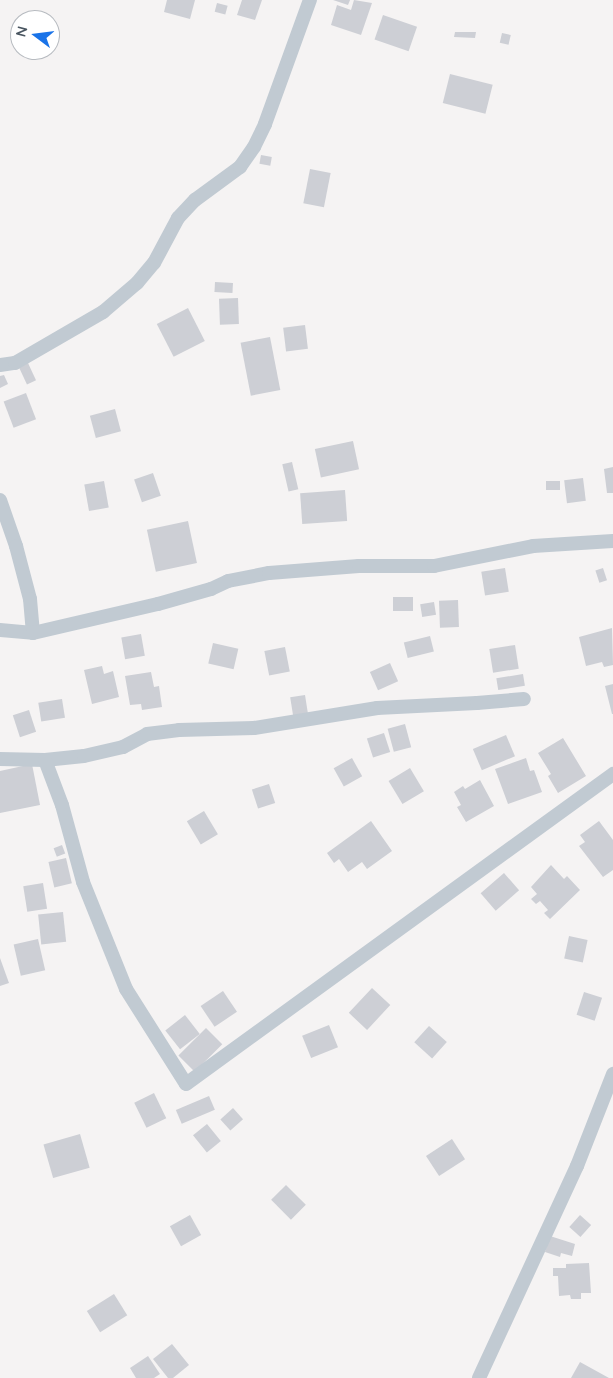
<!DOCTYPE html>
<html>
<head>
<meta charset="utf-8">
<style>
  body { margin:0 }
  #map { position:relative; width:613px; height:1378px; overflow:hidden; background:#f5f3f3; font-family:Quicksand,sans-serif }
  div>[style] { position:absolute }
  .building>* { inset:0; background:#cdcfd5; transform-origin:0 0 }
  .street>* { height:14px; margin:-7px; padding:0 7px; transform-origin:7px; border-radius:7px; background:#c1cad2 }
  span { translate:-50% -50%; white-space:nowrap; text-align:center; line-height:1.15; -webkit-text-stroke:4px #fff; paint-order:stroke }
  .north { position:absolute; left:10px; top:10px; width:50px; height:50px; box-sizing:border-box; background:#fff; border:1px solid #b7bbc0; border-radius:50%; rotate:285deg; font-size:14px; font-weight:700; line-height:20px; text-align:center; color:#4a5661 }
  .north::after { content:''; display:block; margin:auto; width:18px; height:22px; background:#1a73e8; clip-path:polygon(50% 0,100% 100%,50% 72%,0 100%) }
</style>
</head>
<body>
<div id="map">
  <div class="building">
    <i style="clip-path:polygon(167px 0,195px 0,190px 19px,164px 12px)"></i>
    <i style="clip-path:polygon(242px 0,262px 0,255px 20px,237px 15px)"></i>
    <i style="clip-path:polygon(333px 0,350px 0,348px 5px)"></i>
    <i style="clip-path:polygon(354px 0,372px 3px,361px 35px,331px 25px,337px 5px,351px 10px)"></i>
    <i style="left:217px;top:3px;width:11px;height:9px;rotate:15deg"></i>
    <i style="left:383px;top:15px;width:36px;height:26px;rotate:19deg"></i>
    <i style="clip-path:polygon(455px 32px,476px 32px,475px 38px,454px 37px)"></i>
    <i style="left:502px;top:33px;width:9px;height:10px;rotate:13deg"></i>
    <i style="left:450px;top:74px;width:44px;height:30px;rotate:14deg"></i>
    <i style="left:261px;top:155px;width:11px;height:9px;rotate:10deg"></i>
    <i style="left:310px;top:169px;width:21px;height:35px;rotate:11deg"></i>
    <i style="left:215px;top:282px;width:18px;height:10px;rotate:3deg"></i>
    <i style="left:238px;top:298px;width:26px;height:19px;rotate:88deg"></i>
    <i style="left:188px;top:308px;width:37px;height:35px;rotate:63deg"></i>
    <i style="left:305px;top:325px;width:24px;height:22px;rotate:83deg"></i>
    <i style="left:270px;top:337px;width:54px;height:30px;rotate:79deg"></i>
    <i style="left:28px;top:363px;width:19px;height:10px;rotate:65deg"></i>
    <i style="clip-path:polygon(4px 375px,8px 384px,0 388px,0 376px)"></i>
    <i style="left:26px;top:393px;width:28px;height:24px;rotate:69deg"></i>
    <i style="left:115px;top:409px;width:23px;height:26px;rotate:75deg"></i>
    <i style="left:353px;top:441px;width:29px;height:39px;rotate:78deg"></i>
    <i style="left:292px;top:462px;width:28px;height:10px;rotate:77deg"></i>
    <i style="clip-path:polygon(613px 467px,613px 493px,607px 493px,604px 469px)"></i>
    <i style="left:153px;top:473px;width:24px;height:20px;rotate:71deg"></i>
    <i style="left:583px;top:478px;width:23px;height:19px;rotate:83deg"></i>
    <i style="left:104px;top:481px;width:27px;height:20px;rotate:80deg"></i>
    <i style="left:560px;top:481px;width:9px;height:14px;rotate:90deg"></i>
    <i style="left:345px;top:490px;width:31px;height:45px;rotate:86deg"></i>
    <i style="left:188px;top:521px;width:43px;height:42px;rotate:78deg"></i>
    <i style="left:505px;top:568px;width:24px;height:24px;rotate:81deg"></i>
    <i style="left:603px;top:568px;width:13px;height:8px;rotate:72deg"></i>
    <i style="left:413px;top:597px;width:14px;height:20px;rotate:90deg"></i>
    <i style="left:458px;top:600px;width:27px;height:19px;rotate:88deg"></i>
    <i style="left:434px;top:602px;width:13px;height:14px;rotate:81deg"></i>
    <i style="clip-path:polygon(612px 628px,613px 665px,604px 667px,602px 662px,586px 666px,579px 637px)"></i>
    <i style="left:141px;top:634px;width:22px;height:20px;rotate:80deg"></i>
    <i style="left:430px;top:636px;width:16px;height:27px;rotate:76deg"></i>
    <i style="left:213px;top:643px;width:26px;height:21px;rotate:13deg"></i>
    <i style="left:515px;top:645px;width:24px;height:26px;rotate:81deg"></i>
    <i style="left:285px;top:647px;width:25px;height:21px;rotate:79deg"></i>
    <i style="left:390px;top:663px;width:20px;height:22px;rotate:66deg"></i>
    <i style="clip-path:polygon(102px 666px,104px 674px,113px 671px,119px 697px,92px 704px,84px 670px)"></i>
    <i style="clip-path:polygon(151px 672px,154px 687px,159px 686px,162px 707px,142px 710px,141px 704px,130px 705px,125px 676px)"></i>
    <i style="left:523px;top:674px;width:12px;height:27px;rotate:81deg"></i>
    <i style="clip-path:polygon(613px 684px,613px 714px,612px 714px,605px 686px)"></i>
    <i style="left:305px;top:695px;width:20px;height:15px;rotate:81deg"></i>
    <i style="left:62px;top:699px;width:19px;height:24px;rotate:81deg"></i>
    <i style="left:29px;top:710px;width:23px;height:17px;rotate:72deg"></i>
    <i style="left:405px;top:724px;width:24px;height:18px;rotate:75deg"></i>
    <i style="left:384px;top:733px;width:20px;height:18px;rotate:72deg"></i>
    <i style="left:506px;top:735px;width:23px;height:36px;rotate:67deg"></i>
    <i style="clip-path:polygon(563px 738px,586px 776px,558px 793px,548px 776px,551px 774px,538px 753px)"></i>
    <i style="left:352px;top:758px;width:21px;height:21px;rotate:61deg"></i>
    <i style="clip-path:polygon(526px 758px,530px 771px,534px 770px,542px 792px,508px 804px,495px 769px)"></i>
    <i style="clip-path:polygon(32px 764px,40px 805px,0 813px,0 771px)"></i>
    <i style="left:410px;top:768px;width:27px;height:25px;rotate:59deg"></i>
    <i style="clip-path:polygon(480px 780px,494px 806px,466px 822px,457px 807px,461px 805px,454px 792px,463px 786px,465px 789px)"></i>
    <i style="left:269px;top:784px;width:20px;height:18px;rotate:72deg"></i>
    <i style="left:204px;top:811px;width:27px;height:20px;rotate:59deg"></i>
    <i style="clip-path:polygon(371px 821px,392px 851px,367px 869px,362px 862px,348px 872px,339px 859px,334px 863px,327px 853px)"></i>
    <i style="clip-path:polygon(599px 821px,613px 840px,613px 870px,603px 877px,579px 846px,585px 842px,580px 835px)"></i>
    <i style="left:62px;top:845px;width:9px;height:9px;rotate:69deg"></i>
    <i style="left:66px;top:858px;width:26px;height:18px;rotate:77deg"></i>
    <i style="clip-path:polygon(551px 865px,564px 879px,567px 876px,580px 890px,550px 919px,544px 913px,548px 910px,540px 901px,536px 904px,531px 899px,537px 894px,531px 887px)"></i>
    <i style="left:504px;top:873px;width:23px;height:31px;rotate:49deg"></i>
    <i style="left:43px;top:883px;width:26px;height:20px;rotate:81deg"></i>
    <i style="left:63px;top:912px;width:30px;height:25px;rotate:84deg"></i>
    <i style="left:569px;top:936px;width:19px;height:23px;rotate:12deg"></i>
    <i style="left:38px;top:939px;width:32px;height:25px;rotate:77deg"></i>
    <i style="clip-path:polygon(0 958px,9px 983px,0 986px)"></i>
    <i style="left:372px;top:988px;width:25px;height:34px;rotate:43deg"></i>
    <i style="left:223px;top:991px;width:25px;height:27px;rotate:56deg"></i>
    <i style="left:584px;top:992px;width:19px;height:24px;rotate:18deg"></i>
    <i style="left:185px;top:1015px;width:24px;height:25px;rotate:52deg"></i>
    <i style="left:329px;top:1025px;width:24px;height:29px;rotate:68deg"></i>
    <i style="left:429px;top:1026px;width:24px;height:22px;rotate:42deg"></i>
    <i style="left:206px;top:1028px;width:23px;height:39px;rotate:45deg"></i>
    <i style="left:154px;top:1093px;width:28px;height:22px;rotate:64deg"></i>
    <i style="left:209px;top:1096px;width:15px;height:36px;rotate:67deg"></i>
    <i style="left:233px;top:1108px;width:15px;height:17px;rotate:48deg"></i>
    <i style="left:207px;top:1124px;width:22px;height:18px;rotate:51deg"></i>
    <i style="left:80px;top:1134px;width:35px;height:38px;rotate:74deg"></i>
    <i style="left:452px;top:1139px;width:24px;height:31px;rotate:57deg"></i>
    <i style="left:286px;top:1185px;width:28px;height:21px;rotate:45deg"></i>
    <i style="left:190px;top:1215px;width:23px;height:23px;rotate:61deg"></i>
    <i style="left:580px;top:1215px;width:15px;height:16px;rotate:42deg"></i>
    <i style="clip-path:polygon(550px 1236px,575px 1244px,572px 1256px,561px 1253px,560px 1257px,545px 1252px)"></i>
    <i style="clip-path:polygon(589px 1263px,591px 1293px,581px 1293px,581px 1299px,571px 1299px,570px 1295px,559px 1296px,558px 1276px,553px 1276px,553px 1268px,566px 1268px,566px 1264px)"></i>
    <i style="left:114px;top:1294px;width:25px;height:32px;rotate:58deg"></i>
    <i style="clip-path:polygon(172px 1344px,189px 1365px,173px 1378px,168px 1378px,153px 1359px)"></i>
    <i style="clip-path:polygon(148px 1356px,160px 1374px,154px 1378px,136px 1378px,130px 1368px)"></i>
    <i style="clip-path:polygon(580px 1362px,609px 1378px,571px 1378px)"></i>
  </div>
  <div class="street">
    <i style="left:0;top:365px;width:15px;rotate:-8deg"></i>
    <i style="left:15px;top:363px;width:102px;rotate:-30.1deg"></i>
    <i style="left:103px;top:312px;width:45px;rotate:-40.5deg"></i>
    <i style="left:137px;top:283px;width:26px;rotate:-50deg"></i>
    <i style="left:154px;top:263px;width:51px;rotate:-61.9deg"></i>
    <i style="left:178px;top:218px;width:25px;rotate:-47deg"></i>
    <i style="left:195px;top:200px;width:56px;rotate:-36.3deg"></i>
    <i style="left:240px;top:167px;width:24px;rotate:-55deg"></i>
    <i style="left:254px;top:147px;width:25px;rotate:-64deg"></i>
    <i style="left:265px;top:124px;width:132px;rotate:-70.1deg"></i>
    <i style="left:0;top:500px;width:49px;rotate:70.8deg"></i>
    <i style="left:16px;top:546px;width:55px;rotate:75.2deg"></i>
    <i style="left:30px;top:599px;width:34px;rotate:85deg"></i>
    <i style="left:0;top:630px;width:33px;rotate:5deg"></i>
    <i style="left:33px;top:633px;width:128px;rotate:-13.1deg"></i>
    <i style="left:158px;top:604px;width:55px;rotate:-15.8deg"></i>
    <i style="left:211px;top:589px;width:19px;rotate:-25deg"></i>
    <i style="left:228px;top:581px;width:42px;rotate:-11deg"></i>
    <i style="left:269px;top:573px;width:90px;rotate:-4.4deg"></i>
    <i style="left:359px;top:566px;width:75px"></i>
    <i style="left:434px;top:566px;width:101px;rotate:-11.4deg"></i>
    <i style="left:533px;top:546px;width:80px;rotate:-3.6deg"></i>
    <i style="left:0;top:759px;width:45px;rotate:1.3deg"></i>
    <i style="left:45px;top:760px;width:39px;rotate:-6deg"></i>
    <i style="left:84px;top:756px;width:40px;rotate:-13deg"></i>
    <i style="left:123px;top:747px;width:27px;rotate:-28deg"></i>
    <i style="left:147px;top:734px;width:32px;rotate:-7deg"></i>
    <i style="left:179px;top:730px;width:75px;rotate:-1.5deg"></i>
    <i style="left:254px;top:728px;width:125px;rotate:-9.2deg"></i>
    <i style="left:377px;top:708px;width:100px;rotate:-2.9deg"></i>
    <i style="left:477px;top:703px;width:47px;rotate:-4.9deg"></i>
    <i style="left:45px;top:760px;width:48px;rotate:69.3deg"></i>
    <i style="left:62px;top:805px;width:80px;rotate:74.7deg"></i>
    <i style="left:83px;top:882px;width:115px;rotate:68.1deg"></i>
    <i style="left:126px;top:989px;width:112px;rotate:57.7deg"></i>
    <i style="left:186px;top:1084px;width:528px;rotate:-35.98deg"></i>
    <i style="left:479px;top:1378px;width:234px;rotate:-65.2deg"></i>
    <i style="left:577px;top:1166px;width:99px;rotate:-68.6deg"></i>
  </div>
  <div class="north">N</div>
</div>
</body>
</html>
